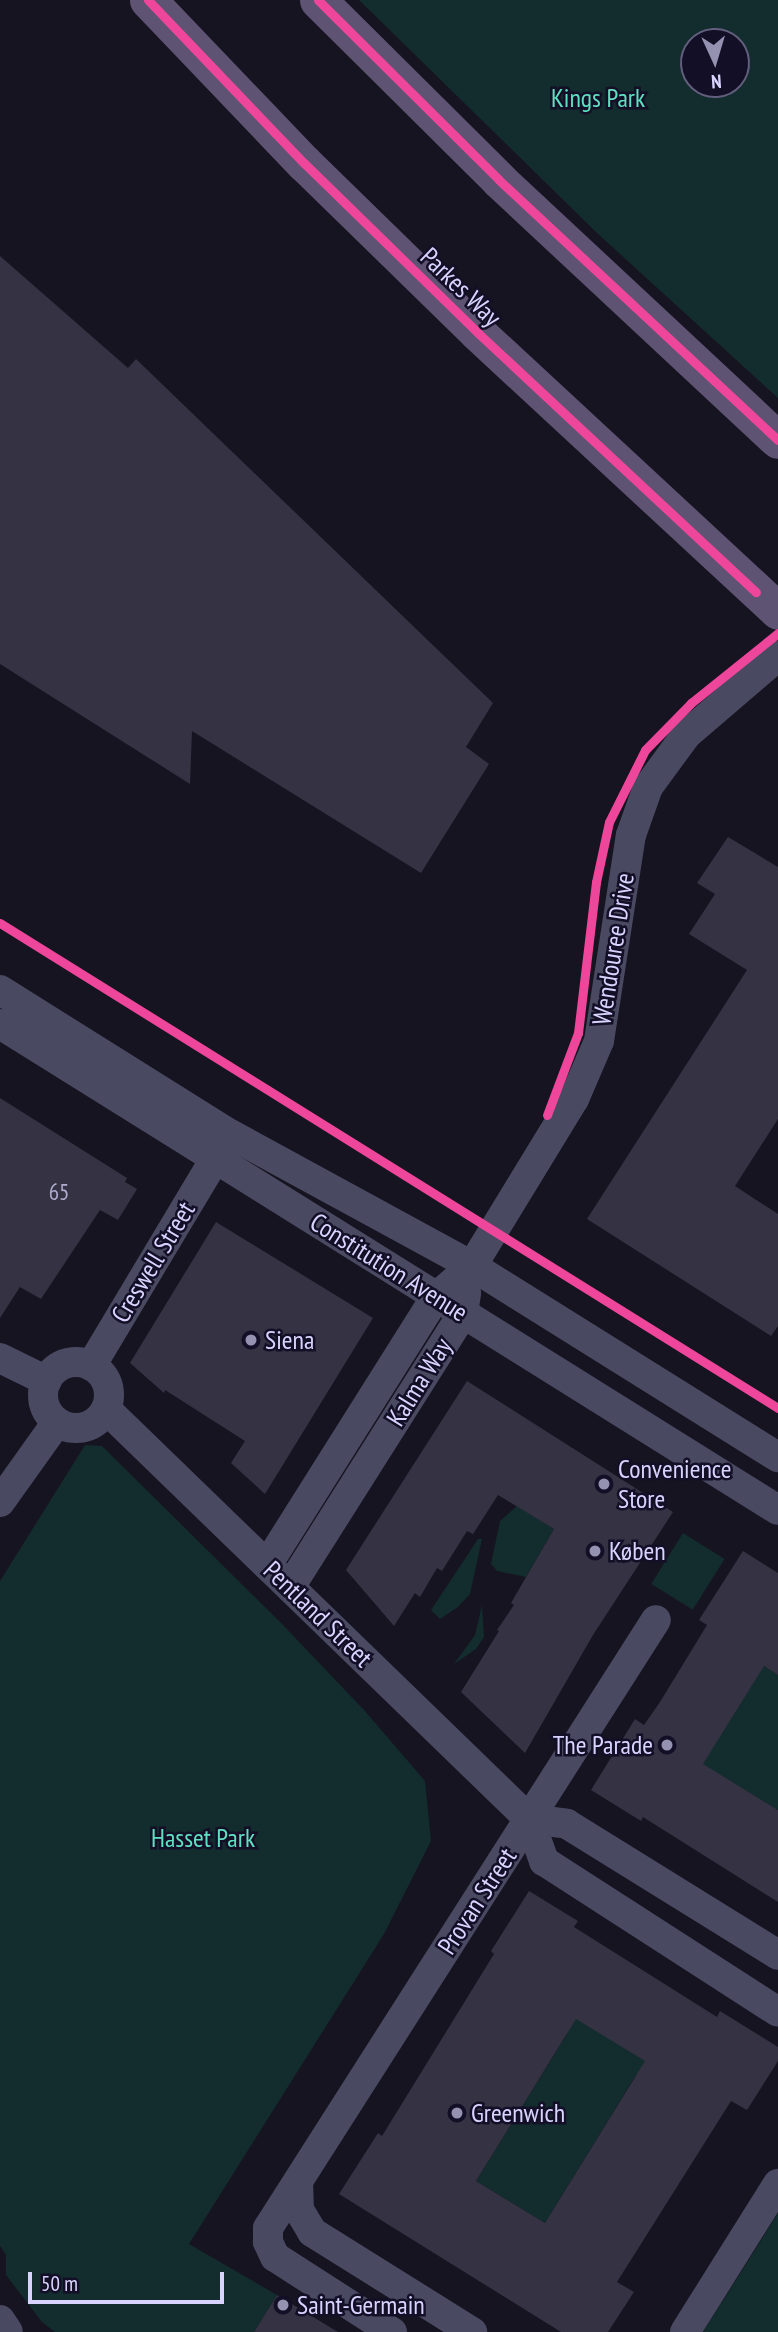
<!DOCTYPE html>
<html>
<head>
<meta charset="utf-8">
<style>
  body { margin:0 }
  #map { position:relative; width:778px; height:2332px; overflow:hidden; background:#161421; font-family:"PT Sans Narrow",sans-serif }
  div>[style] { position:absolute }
  .green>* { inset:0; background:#132c2d; transform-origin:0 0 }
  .building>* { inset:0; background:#343243 }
  .minor>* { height:30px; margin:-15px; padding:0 15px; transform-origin:15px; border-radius:15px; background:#4a4962 }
  .minor>.ring { margin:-15px; padding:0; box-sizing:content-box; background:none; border:30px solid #4a4962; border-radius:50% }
  .major>* { height:37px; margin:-18.5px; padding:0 18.5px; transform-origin:18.5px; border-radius:18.5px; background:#5e5373 }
  .cycleway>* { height:9px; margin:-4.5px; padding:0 4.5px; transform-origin:4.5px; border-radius:4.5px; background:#ed469a }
  .dots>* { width:19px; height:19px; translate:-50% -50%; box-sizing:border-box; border:4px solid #130f26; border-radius:50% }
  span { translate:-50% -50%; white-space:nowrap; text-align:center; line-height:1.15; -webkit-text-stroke:5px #130f26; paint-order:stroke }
  .number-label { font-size:23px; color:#b0acd0 }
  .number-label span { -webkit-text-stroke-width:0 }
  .park-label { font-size:26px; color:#5fe0c0 }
  .street-label { font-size:26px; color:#d9d4ff }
  .poi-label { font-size:26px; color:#d9d4ff }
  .left { translate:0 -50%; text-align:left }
  .right { translate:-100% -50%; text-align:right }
  .north { position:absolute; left:680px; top:28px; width:70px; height:70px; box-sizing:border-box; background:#130f26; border:2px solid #625e7d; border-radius:50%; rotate:176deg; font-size:19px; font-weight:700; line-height:28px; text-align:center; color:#d9d4ff }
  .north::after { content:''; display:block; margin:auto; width:24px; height:32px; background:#9591b1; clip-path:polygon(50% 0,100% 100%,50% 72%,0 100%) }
  .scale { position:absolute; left:28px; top:2272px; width:196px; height:32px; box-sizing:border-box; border:4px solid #d9d4ff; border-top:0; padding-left:9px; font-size:21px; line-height:24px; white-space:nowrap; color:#d9d4ff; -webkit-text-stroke:5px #130f26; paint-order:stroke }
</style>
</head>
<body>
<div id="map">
  <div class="green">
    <i style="clip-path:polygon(evenodd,359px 0,778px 0,778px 398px,597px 233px,359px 0,694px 42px,736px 42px,736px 84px,694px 84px,694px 42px)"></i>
    <i style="clip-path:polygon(85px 1445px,102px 1446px,283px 1625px,364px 1710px,425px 1781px,431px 1841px,384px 1934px,189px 2244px,277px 2295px,254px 2332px,55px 2332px,42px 2322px,6px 2275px,6px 2255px,0 2246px,0 1581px)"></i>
    <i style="clip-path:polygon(517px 1506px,554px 1529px,526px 1577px,497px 1571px,491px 1564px,500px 1521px)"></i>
    <i style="left:683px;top:1533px;width:49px;height:60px;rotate:32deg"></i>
    <i style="clip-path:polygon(478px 1539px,482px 1539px,470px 1594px,458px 1607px,440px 1619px,431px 1610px)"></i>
    <i style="clip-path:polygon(482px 1605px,484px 1637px,476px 1649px,454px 1664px,475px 1635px)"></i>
    <i style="clip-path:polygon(764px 1666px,778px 1675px,778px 1810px,690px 1757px)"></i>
    <i style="clip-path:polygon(558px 2007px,652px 2065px,636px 2075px,545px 2223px,476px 2181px,567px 2034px)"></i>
    <i style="clip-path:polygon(778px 2213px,778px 2332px,703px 2332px,753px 2253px)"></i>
  </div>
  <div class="building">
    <i style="clip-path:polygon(0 256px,128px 368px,136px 359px,493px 703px,466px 747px,489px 764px,421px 873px,192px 731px,190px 784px,0 664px)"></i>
    <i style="clip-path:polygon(728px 837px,778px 867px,778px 1119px,735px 1186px,778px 1214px,778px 1326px,771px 1336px,587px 1219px,747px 970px,689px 934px,715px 894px,697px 883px)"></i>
    <i style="clip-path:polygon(0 1098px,127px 1178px,125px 1182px,137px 1189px,118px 1220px,100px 1210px,41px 1299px,20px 1287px,0 1318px)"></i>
    <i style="clip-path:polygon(216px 1222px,373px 1318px,265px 1494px,231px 1463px,245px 1441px,165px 1390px,164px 1393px,130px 1363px)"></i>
    <i style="clip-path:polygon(467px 1381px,673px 1512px,593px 1635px,525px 1753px,461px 1692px,499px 1631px,497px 1630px,514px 1605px,511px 1603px,554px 1529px,498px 1495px,473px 1534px,467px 1531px,442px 1571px,437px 1568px,420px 1597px,415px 1593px,394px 1626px,346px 1570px)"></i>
    <i style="clip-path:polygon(743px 1551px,778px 1573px,778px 1675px,764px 1666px,703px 1764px,778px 1810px,778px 1902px,643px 1817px,641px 1821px,591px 1790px,635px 1719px,644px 1725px,660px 1702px,707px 1625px,699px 1620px)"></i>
    <i style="clip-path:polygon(evenodd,529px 1891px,578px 1921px,574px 1927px,717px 2017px,720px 2011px,778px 2047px,778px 2061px,747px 2110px,731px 2101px,617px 2282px,634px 2292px,608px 2332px,561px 2332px,339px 2194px,378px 2133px,382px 2136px,494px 1954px,491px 1951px,529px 1891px,576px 2019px,645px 2061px,545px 2223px,476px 2181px,576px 2019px)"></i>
    <i style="clip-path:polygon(277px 2295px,338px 2332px,254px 2332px)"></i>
  </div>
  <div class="minor">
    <i style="left:0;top:990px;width:271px;rotate:32.1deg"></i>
    <i style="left:230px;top:1134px;width:276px;rotate:28.6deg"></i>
    <i style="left:472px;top:1266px;width:361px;rotate:32deg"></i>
    <i style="left:0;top:1024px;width:917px;rotate:31.99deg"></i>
    <i style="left:0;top:1358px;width:52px;rotate:26.1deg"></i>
    <i class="ring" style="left:43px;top:1362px;width:36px;height:36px"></i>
    <i style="left:91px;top:1366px;width:241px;rotate:-59.1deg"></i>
    <i style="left:106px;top:1409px;width:589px;rotate:44.11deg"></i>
    <i style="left:529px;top:1819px;width:45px;rotate:70.3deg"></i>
    <i style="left:544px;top:1861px;width:278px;rotate:32.8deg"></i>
    <i style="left:0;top:1502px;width:98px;rotate:-54.5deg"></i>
    <i style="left:267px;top:1565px;width:317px;rotate:-57.8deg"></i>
    <i style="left:436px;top:1297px;width:48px;rotate:-40.7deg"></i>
    <i style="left:472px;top:1266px;width:196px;rotate:-58.6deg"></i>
    <i style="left:574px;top:1099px;width:63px;rotate:-66.7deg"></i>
    <i style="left:599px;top:1041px;width:208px;rotate:-81.2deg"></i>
    <i style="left:631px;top:835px;width:51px;rotate:-70.5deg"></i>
    <i style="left:648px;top:787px;width:64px;rotate:-53.8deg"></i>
    <i style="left:686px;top:735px;width:121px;rotate:-40.7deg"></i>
    <i style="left:290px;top:1587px;width:324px;rotate:-57.7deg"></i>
    <i style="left:463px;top:1313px;width:20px;rotate:-81deg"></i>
    <i style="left:529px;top:1819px;width:38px;rotate:7deg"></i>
    <i style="left:567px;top:1824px;width:248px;rotate:31.8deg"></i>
    <i style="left:298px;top:2182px;width:28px;rotate:88deg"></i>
    <i style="left:299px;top:2210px;width:26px;rotate:59deg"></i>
    <i style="left:312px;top:2232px;width:189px;rotate:32deg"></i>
    <i style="left:0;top:2320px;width:14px;rotate:56deg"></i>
    <i style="left:392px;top:2332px;width:139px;rotate:-147.3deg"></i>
    <i style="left:275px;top:2257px;width:17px;rotate:-115deg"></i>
    <i style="left:268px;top:2242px;width:14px;rotate:-90deg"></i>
    <i style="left:268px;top:2228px;width:721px;rotate:-57.46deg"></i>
    <i style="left:685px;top:2332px;width:175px;rotate:-57.9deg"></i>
  </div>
  <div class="major">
    <i style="left:148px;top:0;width:226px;rotate:46.3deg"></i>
    <i style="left:304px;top:163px;width:243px;rotate:44.3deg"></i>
    <i style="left:478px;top:333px;width:409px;rotate:42.8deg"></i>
    <i style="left:318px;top:0;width:255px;rotate:44.8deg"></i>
    <i style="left:499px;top:180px;width:381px;rotate:43deg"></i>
  </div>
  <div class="cycleway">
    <i style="left:148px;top:0;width:226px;rotate:46.3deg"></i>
    <i style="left:304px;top:163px;width:243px;rotate:44.3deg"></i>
    <i style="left:478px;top:333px;width:380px;rotate:43deg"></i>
    <i style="left:318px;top:0;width:255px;rotate:44.8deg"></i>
    <i style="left:499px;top:180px;width:381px;rotate:43deg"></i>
    <i style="left:0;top:923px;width:917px;rotate:31.94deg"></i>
    <i style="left:547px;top:1115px;width:88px;rotate:-69.3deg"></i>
    <i style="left:578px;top:1033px;width:152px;rotate:-83.2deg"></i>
    <i style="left:596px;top:882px;width:61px;rotate:-77.8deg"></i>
    <i style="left:609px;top:822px;width:80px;rotate:-63.4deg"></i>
    <i style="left:645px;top:750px;width:66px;rotate:-45.6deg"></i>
    <i style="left:691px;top:703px;width:112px;rotate:-38.8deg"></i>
  </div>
  <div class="dots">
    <i style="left:251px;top:1340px;background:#9591b1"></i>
    <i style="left:604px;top:1484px;background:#9591b1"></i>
    <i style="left:595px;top:1551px;background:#9591b1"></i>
    <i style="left:667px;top:1745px;background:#9591b1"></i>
    <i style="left:457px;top:2113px;background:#9591b1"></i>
    <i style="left:283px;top:2305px;background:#9591b1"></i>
  </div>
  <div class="number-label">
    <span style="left:59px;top:1192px">65</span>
  </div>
  <div class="park-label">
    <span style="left:598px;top:98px">Kings Park</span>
    <span style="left:203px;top:1838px">Hasset Park</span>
  </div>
  <div class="street-label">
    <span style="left:461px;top:287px;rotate:44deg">Parkes Way</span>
    <span style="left:613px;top:949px;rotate:-81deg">Wendouree Drive</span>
    <span style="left:153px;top:1262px;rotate:-59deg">Creswell Street</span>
    <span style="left:389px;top:1267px;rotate:32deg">Constitution Avenue</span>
    <span style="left:419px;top:1382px;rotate:-58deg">Kalma Way</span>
    <span style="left:318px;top:1614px;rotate:44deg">Pentland Street</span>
    <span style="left:477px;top:1901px;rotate:-57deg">Provan Street</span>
  </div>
  <div class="poi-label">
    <span class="left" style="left:265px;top:1340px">Siena</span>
    <span class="left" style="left:618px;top:1484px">Convenience<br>Store</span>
    <span class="left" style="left:609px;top:1551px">Køben</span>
    <span class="right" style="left:653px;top:1745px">The Parade</span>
    <span class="left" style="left:471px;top:2113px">Greenwich</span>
    <span class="left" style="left:297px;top:2305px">Saint-Germain</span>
  </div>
  <div class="north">N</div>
  <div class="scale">50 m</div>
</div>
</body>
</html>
